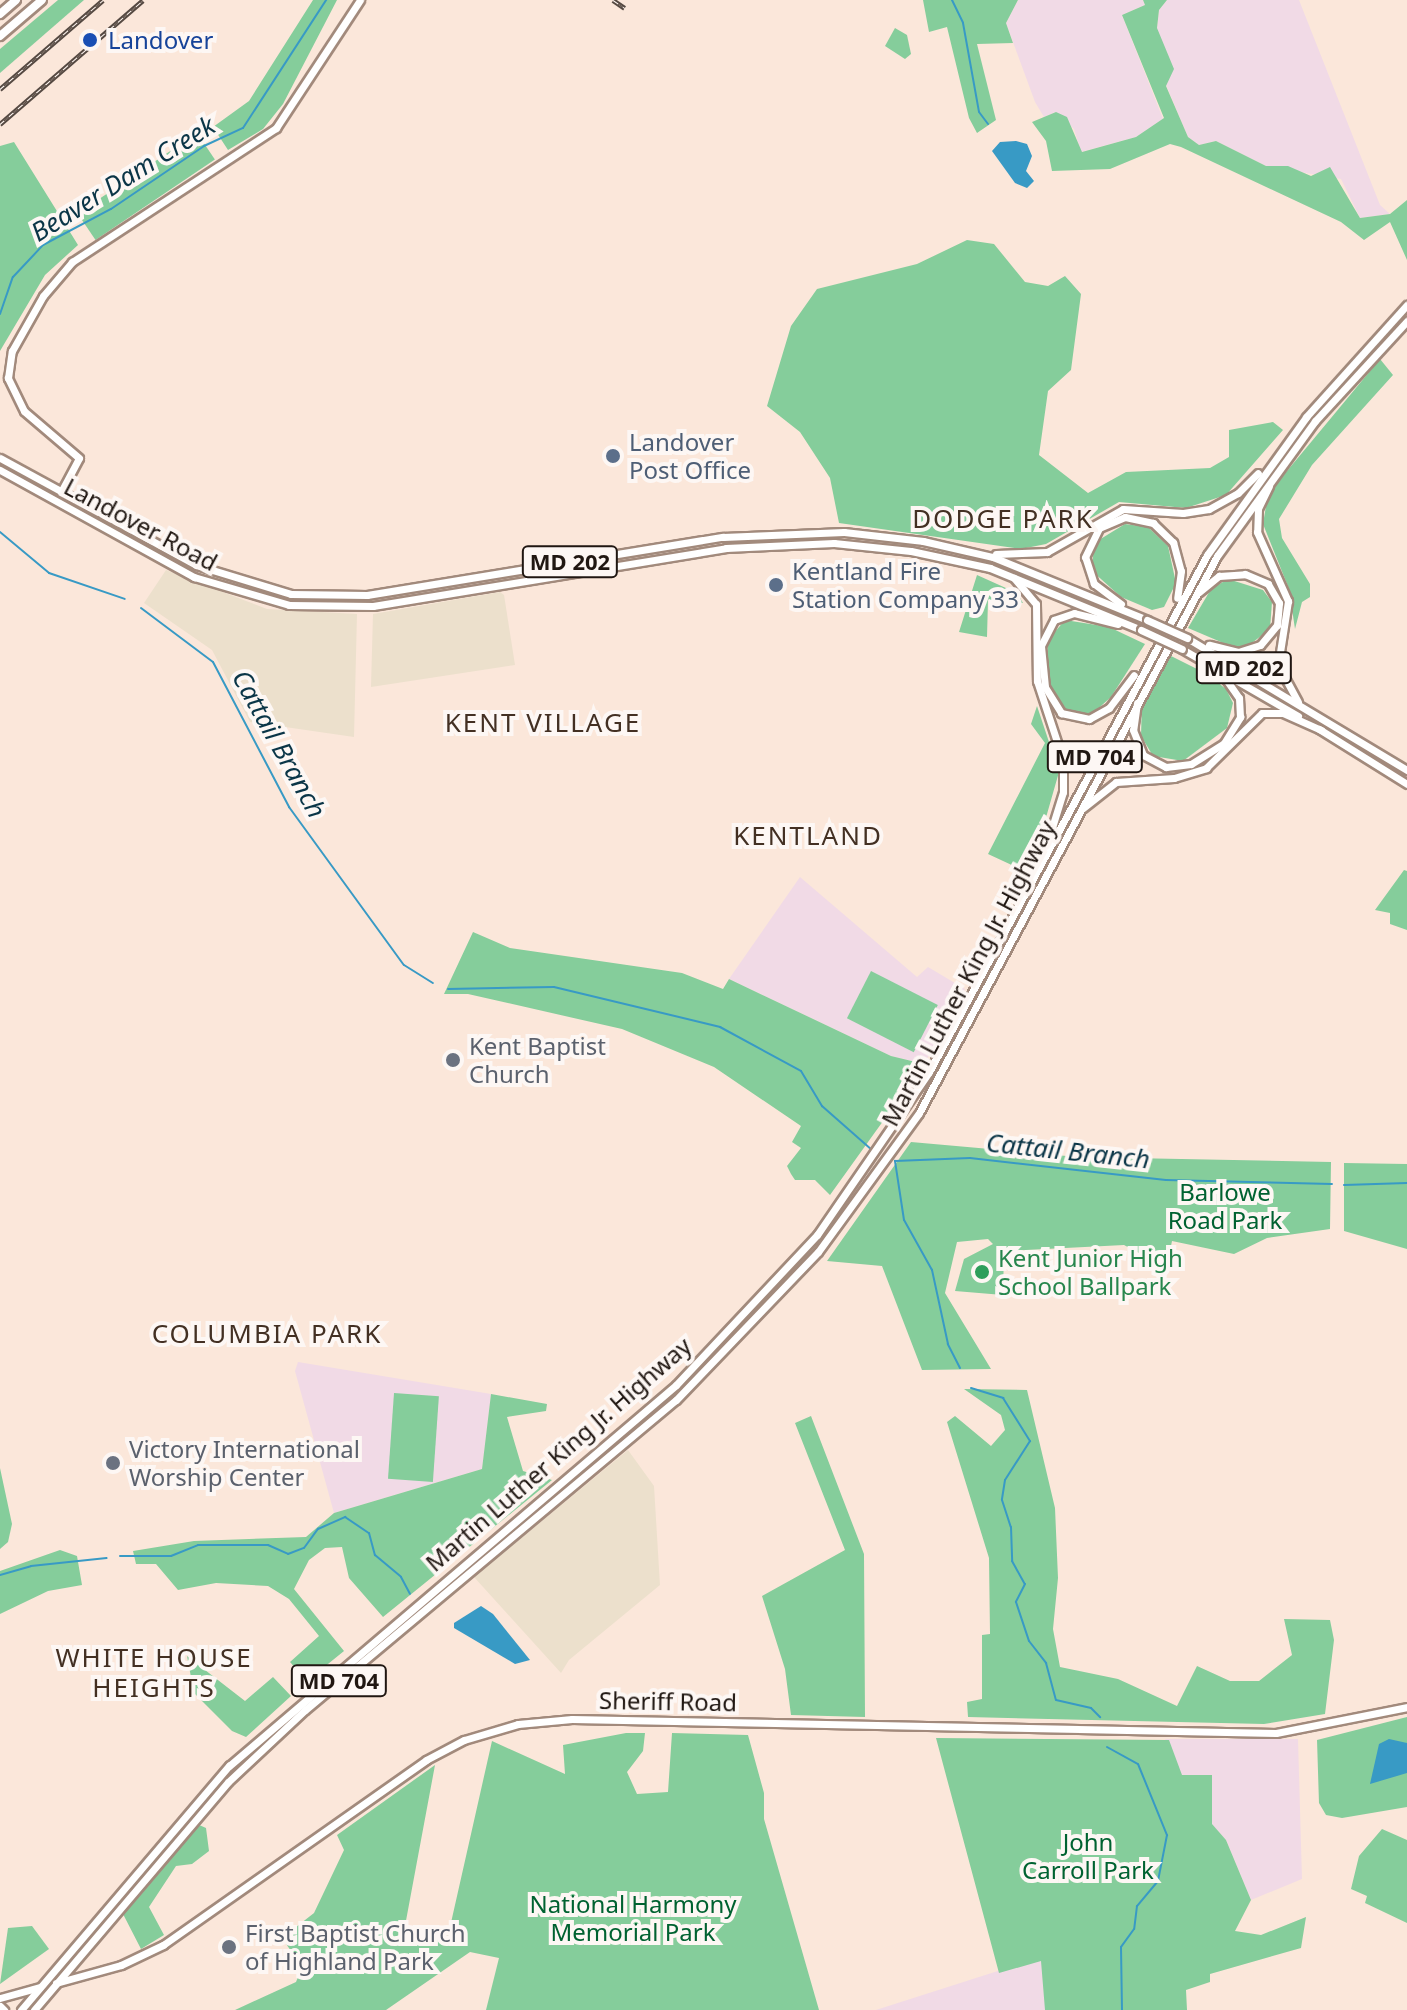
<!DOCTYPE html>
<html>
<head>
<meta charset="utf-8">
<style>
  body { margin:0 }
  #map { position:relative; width:1407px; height:2010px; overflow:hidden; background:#fbe7da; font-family:"Noto Sans",sans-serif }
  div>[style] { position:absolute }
  .commercial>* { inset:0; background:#ece0cc }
  .education>* { inset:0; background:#f1dae6 }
  .green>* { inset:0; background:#85cd9b; transform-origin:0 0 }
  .water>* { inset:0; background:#389ac5 }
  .stream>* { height:2px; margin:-1px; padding:0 1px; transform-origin:1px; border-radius:1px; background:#389ac5 }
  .roads { filter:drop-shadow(2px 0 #a28a7c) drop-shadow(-2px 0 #a28a7c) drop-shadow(0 2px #a28a7c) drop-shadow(0 -2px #a28a7c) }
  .major>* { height:7px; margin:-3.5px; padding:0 3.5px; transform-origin:3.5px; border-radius:3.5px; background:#fff }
  .highway>* { height:8px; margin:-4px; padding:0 4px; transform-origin:4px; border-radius:4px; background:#fff }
  .rail>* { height:5px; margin-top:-2.5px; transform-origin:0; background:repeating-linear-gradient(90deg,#fdf7f4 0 6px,#554942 0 12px); box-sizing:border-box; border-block:2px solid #554942 }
  .bridges { filter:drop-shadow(2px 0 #a28a7c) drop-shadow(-2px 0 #a28a7c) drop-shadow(0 2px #a28a7c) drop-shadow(0 -2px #a28a7c) }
  .major-bridge>* { height:7px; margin:-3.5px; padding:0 3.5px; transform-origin:3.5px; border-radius:3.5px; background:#fff }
  .dots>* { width:22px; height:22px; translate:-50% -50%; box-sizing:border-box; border:4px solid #fdf7f4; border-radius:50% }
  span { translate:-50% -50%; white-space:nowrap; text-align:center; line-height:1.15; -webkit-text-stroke:8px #fdf7f4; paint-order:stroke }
  .shield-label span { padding:2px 6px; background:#fdf7f4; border:2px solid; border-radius:6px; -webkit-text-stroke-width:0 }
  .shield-label { font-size:22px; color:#201712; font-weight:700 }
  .transit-label { font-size:24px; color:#164399 }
  .left { translate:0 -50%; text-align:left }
  .service-label { font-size:24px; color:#4e5e75 }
  .street-label { font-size:24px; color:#201712 }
  .worship-label { font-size:24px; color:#5b616d }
  .park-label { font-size:24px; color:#006231 }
  .leisure-label { font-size:24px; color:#27864d }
  .water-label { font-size:26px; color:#0a3547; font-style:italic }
  .neighbourhood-label { font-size:26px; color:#433023; letter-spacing:2px }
</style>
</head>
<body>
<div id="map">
  <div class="commercial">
    <i style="clip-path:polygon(166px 570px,267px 609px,357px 614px,354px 737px,250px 722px,212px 650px,144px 603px)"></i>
    <i style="clip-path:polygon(500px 592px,504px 595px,515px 665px,371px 687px,373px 614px)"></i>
    <i style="clip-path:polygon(628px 1450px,654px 1486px,660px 1585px,569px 1660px,561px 1673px,474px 1577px)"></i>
  </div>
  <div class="education">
    <i style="clip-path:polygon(1018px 0,1143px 0,1145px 5px,1122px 15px,1163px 119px,1136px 137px,1081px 152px,1074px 129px,1056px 112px,1044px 117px,1035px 102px,1006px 23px)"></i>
    <i style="clip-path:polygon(1167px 0,1299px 0,1380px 205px,1390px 214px,1360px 218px,1341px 179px,1266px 166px,1216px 141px,1199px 145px,1188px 137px,1166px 85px,1157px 28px,1159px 10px)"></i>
    <i style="clip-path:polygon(800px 877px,917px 977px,928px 967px,965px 989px,924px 1064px,891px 1056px,729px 979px)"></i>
    <i style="clip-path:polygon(298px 1362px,491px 1394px,482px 1469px,334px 1513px,295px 1371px)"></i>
    <i style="clip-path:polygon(1165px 1739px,1298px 1739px,1302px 1879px,1251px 1900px,1226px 1840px,1197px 1808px)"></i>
    <i style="clip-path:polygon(1081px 1915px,1062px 2010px,876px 2010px,1001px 1970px)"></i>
  </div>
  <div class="green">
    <i style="clip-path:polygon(58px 0,84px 0,0 73px,0 49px)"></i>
    <i style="clip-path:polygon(313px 0,337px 0,283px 104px,263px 129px,228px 150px,213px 127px,249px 101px)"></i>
    <i style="clip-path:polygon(923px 0,1018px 0,1006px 23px,1013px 43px,977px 44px,996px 120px,977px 133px,969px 118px,947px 27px,929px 32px)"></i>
    <i style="clip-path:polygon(1143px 0,1167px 0,1159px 10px,1157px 28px,1174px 69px,1166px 86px,1188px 137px,1199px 145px,1216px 141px,1266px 166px,1288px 166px,1311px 176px,1330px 167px,1360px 218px,1390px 214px,1407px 200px,1407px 260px,1390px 222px,1364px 240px,1341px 222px,1181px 147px,1170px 144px,1110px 169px,1052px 171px,1046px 141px,1032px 122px,1056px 112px,1067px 117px,1082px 152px,1136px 137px,1164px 118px,1122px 15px,1145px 5px)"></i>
    <i style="clip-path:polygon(895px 28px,907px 35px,911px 54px,905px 59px,885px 46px)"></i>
    <i style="left:197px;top:133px;width:32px;height:144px;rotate:56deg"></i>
    <i style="clip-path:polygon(14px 142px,78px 245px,45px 275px,0 351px,0 146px)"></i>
    <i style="clip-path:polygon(967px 240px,994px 244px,1025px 282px,1048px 286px,1065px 276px,1081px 294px,1071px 370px,1048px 391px,1039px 455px,1088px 493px,1126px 472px,1210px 468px,1229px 457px,1229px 430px,1273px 422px,1283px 430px,1226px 495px,1186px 508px,1119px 502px,1046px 544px,1021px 549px,839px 523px,830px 478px,800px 432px,767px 406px,791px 326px,817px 289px,917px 264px)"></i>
    <i style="clip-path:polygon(1380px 359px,1393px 375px,1312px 465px,1279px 519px,1282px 538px,1310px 584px,1310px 597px,1302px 602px,1295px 629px,1289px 589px,1263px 524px,1268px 494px)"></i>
    <i style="clip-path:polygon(1125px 524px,1148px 527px,1168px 546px,1176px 583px,1164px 607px,1152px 610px,1121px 597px,1092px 571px,1094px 543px)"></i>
    <i style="clip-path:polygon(977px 575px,1017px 593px,1023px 603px,988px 600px,987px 637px,959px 632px)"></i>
    <i style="clip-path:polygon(1228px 579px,1263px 590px,1272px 602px,1270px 629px,1248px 646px,1235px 648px,1188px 628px,1211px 589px)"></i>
    <i style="clip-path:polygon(1065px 620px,1109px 627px,1145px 644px,1111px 697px,1091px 715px,1069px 713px,1050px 688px,1047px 641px)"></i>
    <i style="clip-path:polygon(1169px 655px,1207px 674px,1226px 689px,1233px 703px,1227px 728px,1183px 761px,1153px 756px,1141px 736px,1142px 701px)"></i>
    <i style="clip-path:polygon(1037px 706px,1059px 772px,1041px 835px,1016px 867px,988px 854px,1045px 743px,1031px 724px)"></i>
    <i style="clip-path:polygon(1404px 870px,1407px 871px,1407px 930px,1390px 924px,1390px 913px,1375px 910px)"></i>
    <i style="clip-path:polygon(473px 932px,510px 948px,682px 973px,723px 989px,729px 979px,891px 1056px,924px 1064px,830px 1195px,815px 1180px,795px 1180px,791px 1174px,787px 1166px,801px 1148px,792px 1142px,801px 1126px,714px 1067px,622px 1029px,468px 994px,444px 994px)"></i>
    <i style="left:871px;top:971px;width:75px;height:53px;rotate:27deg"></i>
    <i style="clip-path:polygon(911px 1142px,1078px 1157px,1331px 1162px,1330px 1229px,1267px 1238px,1234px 1254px,1172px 1241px,1169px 1256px,1141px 1254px,1124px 1245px,1004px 1251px,1003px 1295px,955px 1291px,964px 1259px,993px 1244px,988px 1239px,957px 1242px,945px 1293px,991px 1369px,922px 1370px,882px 1266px,827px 1261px)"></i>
    <i style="clip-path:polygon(1344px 1163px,1407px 1164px,1407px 1249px,1344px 1231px)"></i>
    <i style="clip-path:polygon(964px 1389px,1027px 1390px,1055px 1508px,1058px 1578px,1053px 1629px,1060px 1667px,1118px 1679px,1177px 1706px,1197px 1666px,1230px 1681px,1259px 1681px,1292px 1655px,1284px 1619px,1330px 1620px,1334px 1640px,1325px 1714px,1264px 1724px,968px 1717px,967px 1702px,982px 1699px,982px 1635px,990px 1634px,989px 1558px,947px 1422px,955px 1416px,991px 1446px,1005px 1430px,1001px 1415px)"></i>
    <i style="left:394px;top:1393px;width:45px;height:86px;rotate:4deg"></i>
    <i style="clip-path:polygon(491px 1394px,547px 1404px,546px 1411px,507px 1417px,523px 1471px,552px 1480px,383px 1617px,349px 1578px,342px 1547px,325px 1548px,309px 1560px,294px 1589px,344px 1651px,307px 1681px,290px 1662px,319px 1636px,289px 1599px,268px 1586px,216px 1583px,178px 1590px,156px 1564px,136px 1564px,133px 1551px,194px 1541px,306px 1537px,334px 1513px,482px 1469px)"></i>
    <i style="clip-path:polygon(811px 1416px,864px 1554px,865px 1717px,791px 1715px,785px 1669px,762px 1596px,845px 1550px,795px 1423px)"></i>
    <i style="clip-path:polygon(0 1468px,12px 1524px,8px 1542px,0 1549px)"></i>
    <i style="clip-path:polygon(60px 1550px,77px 1556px,82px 1585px,48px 1591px,0 1614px,0 1571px)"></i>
    <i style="clip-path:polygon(187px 1656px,245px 1701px,273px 1677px,291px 1696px,246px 1737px,232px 1731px,194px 1693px)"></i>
    <i style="clip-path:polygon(1407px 1717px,1407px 1807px,1342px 1818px,1326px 1815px,1319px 1803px,1317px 1740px)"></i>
    <i style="clip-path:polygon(626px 1733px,645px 1733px,643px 1751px,627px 1772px,637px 1794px,668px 1792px,672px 1733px,748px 1735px,764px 1793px,764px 1819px,819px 2010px,486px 2010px,499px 1958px,470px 1952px,386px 2010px,235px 2010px,296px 1982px,302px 1967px,282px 1938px,314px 1913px,344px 1850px,337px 1835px,435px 1765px,405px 1926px,448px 1936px,492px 1741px,565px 1774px,563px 1745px)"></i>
    <i style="clip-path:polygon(936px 1738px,1169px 1740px,1182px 1775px,1212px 1775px,1212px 1824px,1226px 1840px,1251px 1900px,1235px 1931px,1261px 1935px,1306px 1917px,1301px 1948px,1210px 1974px,1210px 1982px,1186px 1990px,1187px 2010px,1045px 2010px,1041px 1961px,999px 1973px)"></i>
    <i style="clip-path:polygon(197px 1824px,206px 1828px,209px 1851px,192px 1864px,176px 1866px,149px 1907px,164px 1935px,141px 1949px,123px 1914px)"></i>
    <i style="clip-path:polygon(1382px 1829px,1407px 1840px,1407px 1923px,1365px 1903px,1367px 1896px,1351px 1889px,1359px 1856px)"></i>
    <i style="clip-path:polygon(32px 1926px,49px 1949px,0 1984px,8px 1928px)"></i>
  </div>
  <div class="water">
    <i style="clip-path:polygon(1016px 141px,1027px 144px,1032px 156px,1026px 171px,1034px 181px,1027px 188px,1015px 183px,992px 151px,1000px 142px)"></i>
    <i style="clip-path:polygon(481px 1606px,493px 1614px,530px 1660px,515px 1664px,454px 1628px,454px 1623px)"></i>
    <i style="clip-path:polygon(1389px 1739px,1407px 1743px,1407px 1773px,1370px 1784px,1379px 1744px)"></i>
  </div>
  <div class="stream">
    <i style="left:952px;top:0;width:25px;rotate:64deg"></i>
    <i style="left:963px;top:23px;width:90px;rotate:79.8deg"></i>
    <i style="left:979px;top:112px;width:15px;rotate:53deg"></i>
    <i style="left:0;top:314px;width:39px;rotate:-71deg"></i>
    <i style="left:13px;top:277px;width:44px;rotate:-46.8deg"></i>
    <i style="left:43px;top:245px;width:77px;rotate:-27.9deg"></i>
    <i style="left:111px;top:209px;width:112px;rotate:-34.1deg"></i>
    <i style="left:204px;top:146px;width:43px;rotate:-24.8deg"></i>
    <i style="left:243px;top:128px;width:153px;rotate:-57deg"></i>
    <i style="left:0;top:532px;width:64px;rotate:39.9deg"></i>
    <i style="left:49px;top:573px;width:80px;rotate:18.9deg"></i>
    <i style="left:141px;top:608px;width:90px;rotate:36.9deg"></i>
    <i style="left:213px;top:662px;width:164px;rotate:62.3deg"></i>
    <i style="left:289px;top:807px;width:195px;rotate:54deg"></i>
    <i style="left:404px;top:965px;width:34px;rotate:32deg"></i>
    <i style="left:448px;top:989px;width:106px;rotate:-1.1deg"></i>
    <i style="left:554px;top:987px;width:171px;rotate:13.5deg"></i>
    <i style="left:720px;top:1027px;width:92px;rotate:28.5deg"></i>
    <i style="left:801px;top:1071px;width:41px;rotate:59deg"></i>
    <i style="left:822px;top:1106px;width:65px;rotate:41.3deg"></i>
    <i style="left:1344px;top:1185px;width:63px;rotate:-1.8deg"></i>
    <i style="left:960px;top:1368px;width:27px;rotate:-117deg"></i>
    <i style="left:948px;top:1344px;width:76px;rotate:-102.2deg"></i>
    <i style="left:932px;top:1270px;width:57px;rotate:-119.2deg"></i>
    <i style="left:904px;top:1220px;width:60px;rotate:-98.7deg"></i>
    <i style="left:895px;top:1161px;width:75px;rotate:-2.3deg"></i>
    <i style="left:970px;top:1158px;width:197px;rotate:6.4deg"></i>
    <i style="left:1166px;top:1180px;width:166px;rotate:1.4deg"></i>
    <i style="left:971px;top:1388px;width:34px;rotate:17deg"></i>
    <i style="left:1003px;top:1398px;width:51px;rotate:57.9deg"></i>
    <i style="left:1030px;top:1441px;width:46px;rotate:122.7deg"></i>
    <i style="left:1005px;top:1480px;width:20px;rotate:99deg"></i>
    <i style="left:1002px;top:1500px;width:28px;rotate:72deg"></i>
    <i style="left:1011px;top:1527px;width:34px;rotate:88deg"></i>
    <i style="left:1012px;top:1561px;width:26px;rotate:61deg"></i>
    <i style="left:1025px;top:1584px;width:20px;rotate:117deg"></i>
    <i style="left:1016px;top:1602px;width:41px;rotate:71.6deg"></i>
    <i style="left:1029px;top:1641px;width:28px;rotate:52deg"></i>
    <i style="left:1046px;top:1663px;width:38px;rotate:75deg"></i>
    <i style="left:1056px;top:1700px;width:36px;rotate:13deg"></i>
    <i style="left:1091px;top:1708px;width:13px;rotate:45deg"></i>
    <i style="left:120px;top:1556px;width:51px"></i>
    <i style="left:171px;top:1556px;width:29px;rotate:-22deg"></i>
    <i style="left:198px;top:1545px;width:70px"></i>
    <i style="left:268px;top:1545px;width:22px;rotate:24deg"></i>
    <i style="left:288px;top:1554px;width:17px;rotate:-21deg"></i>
    <i style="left:304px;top:1548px;width:24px;rotate:-54deg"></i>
    <i style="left:318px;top:1529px;width:30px;rotate:-24deg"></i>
    <i style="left:345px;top:1517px;width:29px;rotate:34deg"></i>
    <i style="left:369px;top:1533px;width:23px;rotate:75deg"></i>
    <i style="left:375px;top:1555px;width:34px;rotate:40deg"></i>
    <i style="left:401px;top:1577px;width:19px;rotate:62deg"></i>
    <i style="left:0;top:1575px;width:32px;rotate:-16deg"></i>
    <i style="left:31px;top:1566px;width:76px;rotate:-6deg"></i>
    <i style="left:1107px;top:1747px;width:35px;rotate:29deg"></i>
    <i style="left:1138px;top:1764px;width:77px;rotate:67.8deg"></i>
    <i style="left:1167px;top:1835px;width:47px;rotate:101.1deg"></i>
    <i style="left:1158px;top:1881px;width:33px;rotate:130deg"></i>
    <i style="left:1137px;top:1906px;width:23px;rotate:97deg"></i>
    <i style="left:1134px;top:1929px;width:22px;rotate:126deg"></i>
    <i style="left:1121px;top:1947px;width:63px;rotate:89.1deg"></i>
  </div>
  <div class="roads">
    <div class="major">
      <i style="left:0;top:458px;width:223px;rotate:28.6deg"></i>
      <i style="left:196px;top:565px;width:99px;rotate:17deg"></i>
      <i style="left:291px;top:594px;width:76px;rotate:0.8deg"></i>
      <i style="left:367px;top:595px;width:361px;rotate:-9.3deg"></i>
      <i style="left:723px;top:537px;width:121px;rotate:-2.4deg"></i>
      <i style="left:844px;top:532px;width:80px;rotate:6.5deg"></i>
      <i style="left:923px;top:541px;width:72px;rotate:12.9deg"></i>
      <i style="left:993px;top:557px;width:166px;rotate:22.2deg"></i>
      <i style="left:0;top:470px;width:222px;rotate:28.9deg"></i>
      <i style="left:194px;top:577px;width:99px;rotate:16.4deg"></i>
      <i style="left:289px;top:605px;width:84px;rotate:0.7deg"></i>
      <i style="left:373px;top:606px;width:358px;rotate:-9.3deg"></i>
      <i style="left:726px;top:548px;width:108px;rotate:-2.7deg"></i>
      <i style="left:834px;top:543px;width:77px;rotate:5.9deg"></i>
      <i style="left:911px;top:551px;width:81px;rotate:12.1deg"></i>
      <i style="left:990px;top:568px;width:163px;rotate:22.3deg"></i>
      <i style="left:1269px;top:486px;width:25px;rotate:116deg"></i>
      <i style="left:1258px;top:509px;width:23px;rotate:92deg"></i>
      <i style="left:1257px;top:532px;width:76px;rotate:65.8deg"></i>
      <i style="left:1288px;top:601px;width:65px;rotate:98.9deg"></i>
      <i style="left:1278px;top:665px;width:42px;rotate:61.6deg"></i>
      <i style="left:61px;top:492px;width:38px;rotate:-62deg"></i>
      <i style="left:79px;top:458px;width:72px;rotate:-139.5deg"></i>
      <i style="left:24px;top:411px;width:37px;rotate:-116deg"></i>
      <i style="left:8px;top:378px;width:27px;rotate:-82deg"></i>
      <i style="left:12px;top:351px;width:63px;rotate:-60.6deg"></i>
      <i style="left:43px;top:296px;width:45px;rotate:-49.5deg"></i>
      <i style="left:72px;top:262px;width:244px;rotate:-33.3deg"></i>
      <i style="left:276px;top:128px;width:153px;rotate:-56.7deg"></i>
      <i style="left:996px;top:554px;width:51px;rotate:-2.2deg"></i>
      <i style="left:1047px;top:552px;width:87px;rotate:-29.5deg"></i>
      <i style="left:1123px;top:509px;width:60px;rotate:3.8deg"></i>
      <i style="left:1183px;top:513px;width:26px;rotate:-9deg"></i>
      <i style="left:1209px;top:509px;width:33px;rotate:-29deg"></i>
      <i style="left:1238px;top:493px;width:28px;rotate:-45deg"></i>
      <i style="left:1014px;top:578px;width:34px;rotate:50deg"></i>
      <i style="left:1036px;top:604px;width:77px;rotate:89.3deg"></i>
      <i style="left:1037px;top:681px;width:83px;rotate:71.8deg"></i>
      <i style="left:1063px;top:760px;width:32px;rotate:90deg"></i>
      <i style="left:1063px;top:792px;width:44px;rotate:107.2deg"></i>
      <i style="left:1199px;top:592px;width:26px;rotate:-39deg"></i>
      <i style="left:1219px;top:576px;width:26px;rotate:-4deg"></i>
      <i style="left:1245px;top:574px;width:25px;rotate:23deg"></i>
      <i style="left:1268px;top:584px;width:22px;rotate:60deg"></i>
      <i style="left:1279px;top:603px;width:22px;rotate:95deg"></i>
      <i style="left:1277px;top:625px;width:26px;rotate:130deg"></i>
      <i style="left:1260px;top:645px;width:23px;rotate:162deg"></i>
      <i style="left:1238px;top:652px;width:30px;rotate:-166deg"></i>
      <i style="left:1121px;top:604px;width:34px;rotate:-143deg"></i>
      <i style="left:1094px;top:584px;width:28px;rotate:-108deg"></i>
      <i style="left:1085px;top:557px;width:32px;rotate:-64deg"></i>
      <i style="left:1099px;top:528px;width:28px;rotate:-23deg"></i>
      <i style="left:1125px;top:517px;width:29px;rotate:12deg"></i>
      <i style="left:1153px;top:523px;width:28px;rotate:44deg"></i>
      <i style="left:1173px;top:542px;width:30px;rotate:75deg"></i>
      <i style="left:1181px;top:571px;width:27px;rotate:98deg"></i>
      <i style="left:1118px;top:624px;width:45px;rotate:-166deg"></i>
      <i style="left:1074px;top:613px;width:21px;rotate:161deg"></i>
      <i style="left:1054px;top:620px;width:29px;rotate:117deg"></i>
      <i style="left:1041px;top:646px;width:41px;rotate:84.4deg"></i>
      <i style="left:1045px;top:687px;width:31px;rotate:58deg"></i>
      <i style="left:1061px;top:713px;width:29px;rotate:12deg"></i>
      <i style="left:1089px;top:719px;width:23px;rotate:-29deg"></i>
      <i style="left:1109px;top:708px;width:41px;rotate:-52.9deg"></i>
      <i style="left:1187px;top:638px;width:257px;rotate:31deg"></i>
      <i style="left:1182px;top:649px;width:134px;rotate:30deg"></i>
      <i style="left:1137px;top:703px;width:27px;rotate:98deg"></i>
      <i style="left:1133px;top:730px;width:27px;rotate:68deg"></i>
      <i style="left:1143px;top:755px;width:26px;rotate:28deg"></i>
      <i style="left:1166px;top:767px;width:25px;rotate:-7deg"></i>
      <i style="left:1191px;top:764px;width:39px;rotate:-32deg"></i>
      <i style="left:1224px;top:743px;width:31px;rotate:-58deg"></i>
      <i style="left:1240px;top:717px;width:19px;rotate:-93deg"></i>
      <i style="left:1239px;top:698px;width:32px;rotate:-125deg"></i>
      <i style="left:1319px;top:729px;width:104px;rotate:32deg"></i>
      <i style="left:1083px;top:808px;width:42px;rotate:-38.2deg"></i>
      <i style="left:1116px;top:782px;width:58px;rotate:-3.9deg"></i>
      <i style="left:1174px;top:778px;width:34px;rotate:-17deg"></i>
      <i style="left:1206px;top:768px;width:78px;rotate:-44.5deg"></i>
      <i style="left:1262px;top:713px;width:21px"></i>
      <i style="left:1283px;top:713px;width:42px;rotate:24.1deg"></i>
      <i style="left:56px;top:1983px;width:67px;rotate:-15.5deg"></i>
      <i style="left:121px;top:1965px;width:47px;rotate:-25.5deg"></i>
      <i style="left:163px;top:1945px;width:322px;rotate:-35.1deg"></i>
      <i style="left:426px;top:1760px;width:43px;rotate:-27.8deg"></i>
      <i style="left:464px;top:1740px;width:56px;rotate:-16.5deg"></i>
      <i style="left:518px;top:1724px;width:54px;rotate:-5.3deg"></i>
      <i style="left:572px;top:1719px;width:704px;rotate:1.14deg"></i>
      <i style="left:1276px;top:1733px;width:134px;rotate:-11.2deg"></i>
      <i style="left:0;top:1998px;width:41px;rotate:-15.4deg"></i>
      <i style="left:0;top:2006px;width:6px;rotate:45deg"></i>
      <i style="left:21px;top:2010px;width:321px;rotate:-49.6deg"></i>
      <i style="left:229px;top:1766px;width:587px;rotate:-40.44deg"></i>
      <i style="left:676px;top:1385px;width:206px;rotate:-46.8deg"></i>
      <i style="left:817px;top:1235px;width:198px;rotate:-55.5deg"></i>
      <i style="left:929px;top:1072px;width:587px;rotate:-61.73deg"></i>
      <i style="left:1207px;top:555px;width:170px;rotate:-54.3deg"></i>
      <i style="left:1306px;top:417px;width:151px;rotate:-48deg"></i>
      <i style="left:34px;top:2010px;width:299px;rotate:-49.6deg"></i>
      <i style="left:228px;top:1782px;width:105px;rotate:-43.1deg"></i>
      <i style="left:305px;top:1710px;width:483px;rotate:-39.9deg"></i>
      <i style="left:676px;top:1400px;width:205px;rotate:-46.2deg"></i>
      <i style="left:818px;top:1252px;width:172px;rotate:-54deg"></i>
      <i style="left:919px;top:1113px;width:632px;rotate:-61.85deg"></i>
      <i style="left:1217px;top:556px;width:167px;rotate:-54deg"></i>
      <i style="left:1315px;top:421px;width:136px;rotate:-47.4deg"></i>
    </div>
    <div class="highway">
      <i style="left:0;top:14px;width:21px;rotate:-41deg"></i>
      <i style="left:0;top:36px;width:55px;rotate:-40.6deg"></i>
    </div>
  </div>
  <div class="rail">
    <i style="left:613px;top:0;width:14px;rotate:34deg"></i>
    <i style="left:0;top:89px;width:136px;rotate:-40.8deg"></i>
    <i style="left:0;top:124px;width:189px;rotate:-40.9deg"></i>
  </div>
  <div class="bridges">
    <div class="major-bridge">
      <i style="left:1147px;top:620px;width:44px;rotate:24.2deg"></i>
      <i style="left:1141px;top:630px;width:45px;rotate:24.9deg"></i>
    </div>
  </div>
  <div class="dots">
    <i style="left:90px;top:40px;background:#1a4fb4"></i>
    <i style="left:613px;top:456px;background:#5c6f8a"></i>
    <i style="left:776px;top:585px;background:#5c6f8a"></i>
    <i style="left:453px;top:1060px;background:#6b7280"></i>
    <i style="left:982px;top:1272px;background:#2e9e5b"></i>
    <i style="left:113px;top:1463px;background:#6b7280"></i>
    <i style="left:229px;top:1947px;background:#6b7280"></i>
  </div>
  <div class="shield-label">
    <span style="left:570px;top:562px">MD 202</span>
    <span style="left:1244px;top:668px">MD 202</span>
    <span style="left:1095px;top:757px">MD 704</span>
    <span style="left:339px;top:1681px">MD 704</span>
  </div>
  <div class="transit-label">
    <span class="left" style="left:108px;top:40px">Landover</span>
  </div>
  <div class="service-label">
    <span class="left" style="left:629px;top:456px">Landover<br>Post Office</span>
    <span class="left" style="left:792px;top:585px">Kentland Fire<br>Station Company 33</span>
  </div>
  <div class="street-label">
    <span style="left:141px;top:524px;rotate:28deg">Landover Road</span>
    <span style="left:968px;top:973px;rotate:-62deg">Martin Luther King Jr. Highway</span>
    <span style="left:558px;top:1454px;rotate:-41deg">Martin Luther King Jr. Highway</span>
    <span style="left:668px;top:1701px;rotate:1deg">Sheriff Road</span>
  </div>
  <div class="worship-label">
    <span class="left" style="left:469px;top:1060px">Kent Baptist<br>Church</span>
    <span class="left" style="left:129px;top:1463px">Victory International<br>Worship Center</span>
    <span class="left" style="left:245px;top:1947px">First Baptist Church<br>of Highland Park</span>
  </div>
  <div class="park-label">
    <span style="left:1225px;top:1206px">Barlowe<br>Road Park</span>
    <span style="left:1088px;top:1856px">John<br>Carroll Park</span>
    <span style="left:633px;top:1918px">National Harmony<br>Memorial Park</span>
  </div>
  <div class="leisure-label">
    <span class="left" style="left:998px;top:1272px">Kent Junior High<br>School Ballpark</span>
  </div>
  <div class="water-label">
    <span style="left:123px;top:179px;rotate:-32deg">Beaver Dam Creek</span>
    <span style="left:279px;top:744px;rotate:61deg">Cattail Branch</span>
    <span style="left:1068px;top:1151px;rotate:6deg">Cattail Branch</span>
  </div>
  <div class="neighbourhood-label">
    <span style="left:1003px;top:519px">DODGE PARK</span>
    <span style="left:543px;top:723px">KENT VILLAGE</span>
    <span style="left:808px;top:836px">KENTLAND</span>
    <span style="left:267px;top:1334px">COLUMBIA PARK</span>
    <span style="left:154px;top:1673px">WHITE HOUSE<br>HEIGHTS</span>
  </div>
</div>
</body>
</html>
